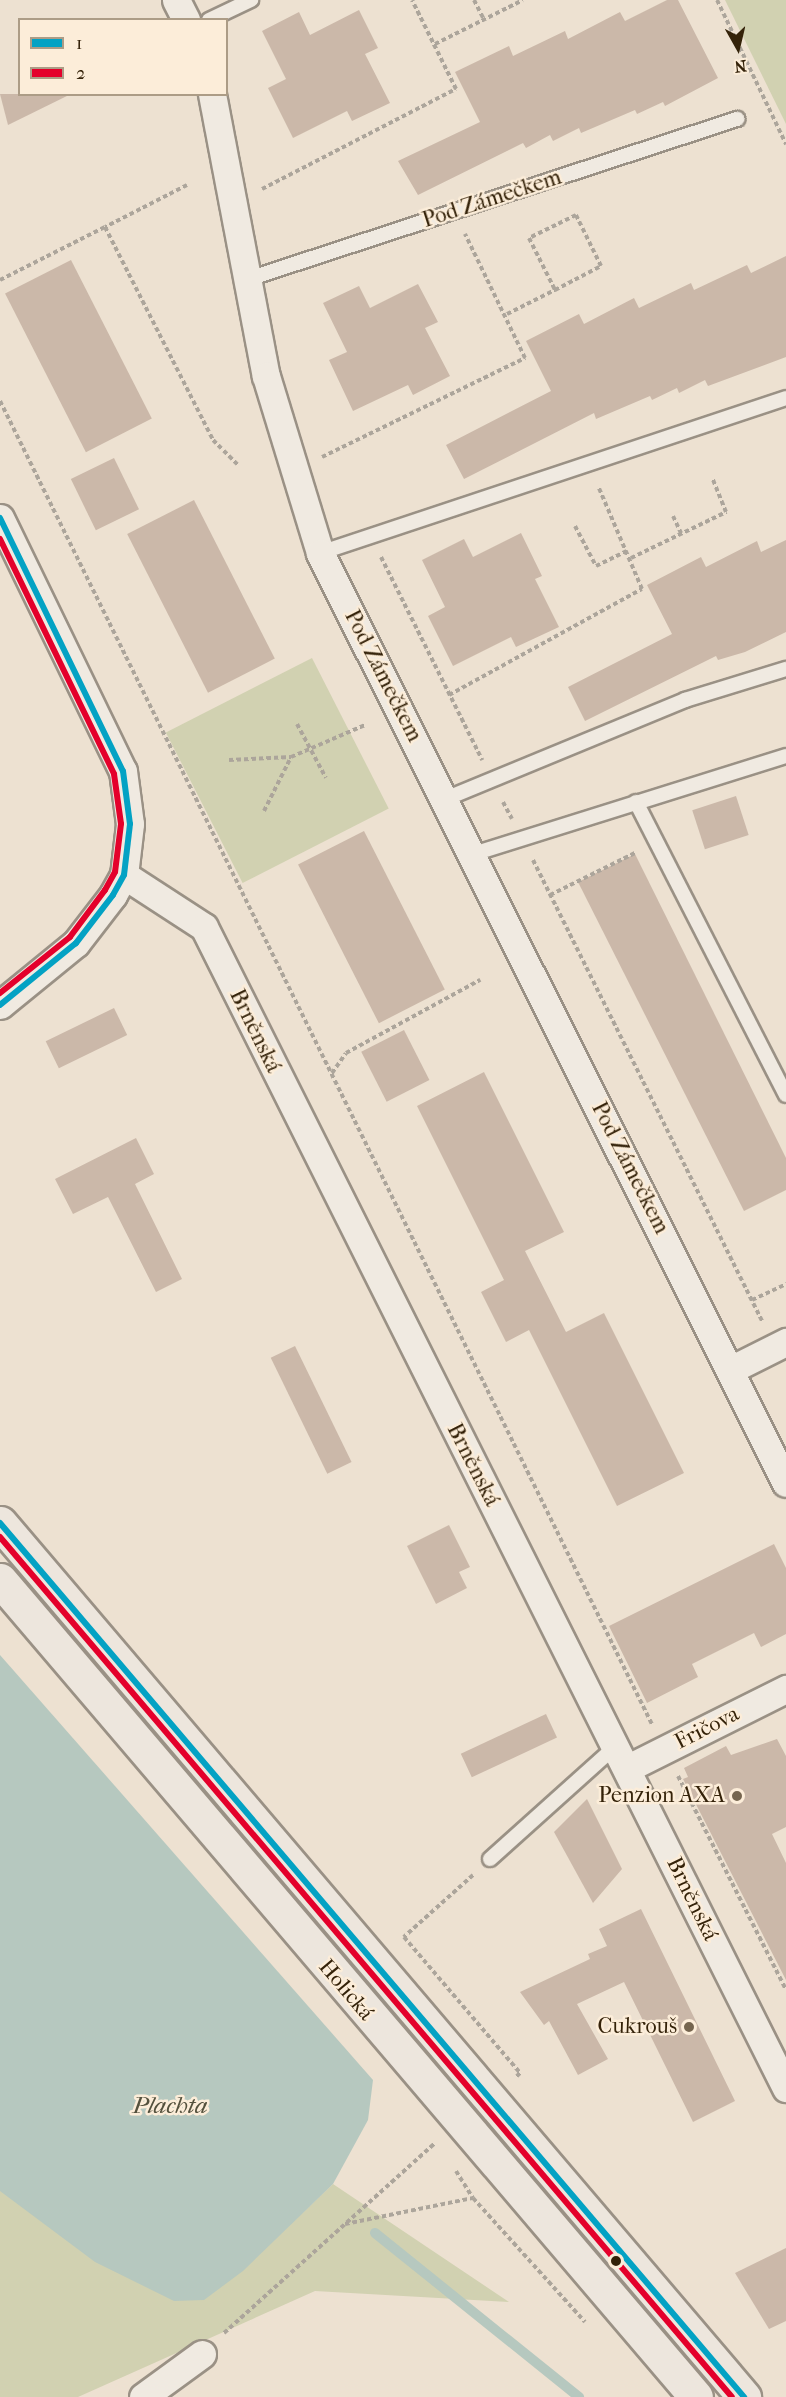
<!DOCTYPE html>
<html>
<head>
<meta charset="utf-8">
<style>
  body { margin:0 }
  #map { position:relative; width:786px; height:2397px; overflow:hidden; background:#ede1d1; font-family:"IM FELL French Canon",serif }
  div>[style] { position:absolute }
  .green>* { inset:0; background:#d1d1b1; transform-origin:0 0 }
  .water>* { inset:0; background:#b6c8bf }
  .stream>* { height:10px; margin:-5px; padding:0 5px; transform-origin:5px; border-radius:5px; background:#b6c8bf }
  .building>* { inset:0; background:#cbb8a9; transform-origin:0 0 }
  .path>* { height:4px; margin-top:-2px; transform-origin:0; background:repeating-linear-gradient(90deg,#aca59b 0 4.5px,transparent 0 7.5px) }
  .roads { filter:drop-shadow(2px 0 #9a9185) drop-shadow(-2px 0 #9a9185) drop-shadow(0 2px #9a9185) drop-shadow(0 -2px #9a9185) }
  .service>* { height:14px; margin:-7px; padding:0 7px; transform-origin:7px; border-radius:7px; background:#f0eae1 }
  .minor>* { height:27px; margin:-13.5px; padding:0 13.5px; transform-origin:13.5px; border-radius:13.5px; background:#f0eae1 }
  .primary>* { height:33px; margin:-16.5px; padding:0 16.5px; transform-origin:16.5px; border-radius:16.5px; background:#ede6dd }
  .bus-1>* { height:6px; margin:-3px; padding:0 3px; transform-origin:3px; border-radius:3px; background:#03a2c4 }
  .bus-2>* { height:6px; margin:-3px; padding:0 3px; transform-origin:3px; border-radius:3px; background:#e4002b }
  .dots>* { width:16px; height:16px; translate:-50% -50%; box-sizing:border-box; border:3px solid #fcedd9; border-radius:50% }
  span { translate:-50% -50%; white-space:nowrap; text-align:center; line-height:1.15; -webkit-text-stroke:5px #fcedd9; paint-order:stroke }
  .street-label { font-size:22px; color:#342209 }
  .poi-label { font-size:22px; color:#342209 }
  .right { translate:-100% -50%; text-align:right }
  .water-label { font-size:24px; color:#54513d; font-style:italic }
  .legend { position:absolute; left:18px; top:18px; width:210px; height:78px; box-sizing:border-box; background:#fcedd9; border:2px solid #ac9c86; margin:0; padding:8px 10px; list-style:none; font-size:18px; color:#342209 }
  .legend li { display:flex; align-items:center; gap:12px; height:30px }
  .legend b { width:30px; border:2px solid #ac9c86 }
  .north { position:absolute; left:708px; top:18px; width:60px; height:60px; -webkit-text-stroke:4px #fcedd9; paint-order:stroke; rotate:172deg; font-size:16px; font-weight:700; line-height:24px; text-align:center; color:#342209 }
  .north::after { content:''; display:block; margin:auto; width:21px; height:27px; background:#342209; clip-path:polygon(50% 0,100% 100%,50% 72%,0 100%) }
</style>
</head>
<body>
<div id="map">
  <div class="green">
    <i style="clip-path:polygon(725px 0,786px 0,786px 124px)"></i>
    <i style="left:312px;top:658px;width:169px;height:164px;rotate:63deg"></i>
    <i style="clip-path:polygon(0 1656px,295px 2220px,333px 2184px,509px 2302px,315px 2291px,78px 2397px,0 2397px)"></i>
  </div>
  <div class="water">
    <i style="clip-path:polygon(0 1655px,373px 2080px,368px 2120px,333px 2184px,243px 2271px,204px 2300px,174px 2301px,95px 2262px,0 2191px)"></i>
  </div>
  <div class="stream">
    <i style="left:375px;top:2233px;width:262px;rotate:38.8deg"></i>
  </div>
  <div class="building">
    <i style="clip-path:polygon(667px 0,678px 0,718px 78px,665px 106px,663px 102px,637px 114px,635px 110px,581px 133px,579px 128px,553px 141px,550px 135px,526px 148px,523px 143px,418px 195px,398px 161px,480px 122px,455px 72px,509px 46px,513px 56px,565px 31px,568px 39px,620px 12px,625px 21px)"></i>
    <i style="clip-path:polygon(359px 10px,378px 48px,365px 54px,390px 103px,352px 121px,347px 111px,293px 138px,268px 88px,286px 79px,262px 31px,299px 12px,310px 35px)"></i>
    <i style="clip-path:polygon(0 94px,71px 94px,8px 125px)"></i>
    <i style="clip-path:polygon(786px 256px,786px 357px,708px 386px,705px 380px,679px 393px,677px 388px,652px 400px,650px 396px,596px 419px,594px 413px,464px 479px,446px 445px,551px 391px,526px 341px,579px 314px,584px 324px,634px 298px,639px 308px,691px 283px,694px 290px,747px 265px,751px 273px)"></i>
    <i style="left:71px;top:260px;width:178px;height:74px;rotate:63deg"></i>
    <i style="clip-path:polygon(418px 284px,438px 322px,425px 328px,450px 376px,413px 395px,408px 385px,353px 411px,329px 360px,347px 352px,323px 303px,359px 286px,370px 308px)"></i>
    <i style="left:114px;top:458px;width:57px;height:48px;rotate:64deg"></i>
    <i style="left:194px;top:500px;width:178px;height:75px;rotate:63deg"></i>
    <i style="clip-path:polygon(521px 533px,542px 576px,535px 579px,559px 627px,516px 647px,511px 637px,453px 666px,428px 616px,445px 607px,422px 560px,464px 539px,473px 557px)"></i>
    <i style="clip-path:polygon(786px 540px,786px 632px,745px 652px,718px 660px,716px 656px,585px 721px,568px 687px,672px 634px,647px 585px,701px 557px,706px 567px,757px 541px,761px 552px)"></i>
    <i style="left:736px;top:796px;width:41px;height:46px;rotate:72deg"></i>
    <i style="left:364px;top:831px;width:178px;height:74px;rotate:63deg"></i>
    <i style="clip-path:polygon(635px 854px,786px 1158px,786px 1190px,744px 1211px,578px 882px)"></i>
    <i style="left:114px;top:1008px;width:30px;height:76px;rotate:64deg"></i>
    <i style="left:404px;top:1030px;width:56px;height:48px;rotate:63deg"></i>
    <i style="clip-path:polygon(484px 1072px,564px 1232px,525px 1251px,566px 1332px,604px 1313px,684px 1473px,617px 1506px,529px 1330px,506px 1342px,481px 1292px,504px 1280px,417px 1106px)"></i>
    <i style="clip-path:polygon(136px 1138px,154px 1174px,135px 1184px,182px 1279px,156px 1292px,108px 1197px,73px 1214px,55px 1179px)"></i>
    <i style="left:295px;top:1346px;width:129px;height:27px;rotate:64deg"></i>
    <i style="clip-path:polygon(449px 1525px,470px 1567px,459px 1572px,467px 1588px,436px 1604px,407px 1546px)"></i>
    <i style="clip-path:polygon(774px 1544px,786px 1568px,786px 1634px,761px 1647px,754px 1633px,692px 1664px,698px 1677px,647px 1703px,609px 1626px)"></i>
    <i style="left:546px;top:1714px;width:26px;height:94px;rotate:65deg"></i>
    <i style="clip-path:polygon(777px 1739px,786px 1756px,786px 1827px,772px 1834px,786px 1863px,786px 1980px,683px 1779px,688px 1777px,684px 1768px,726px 1746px,731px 1755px)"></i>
    <i style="clip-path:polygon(587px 1799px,622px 1869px,593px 1903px,554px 1832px)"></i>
    <i style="clip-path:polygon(641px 1909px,735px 2101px,693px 2122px,624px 1982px,577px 2004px,608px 2059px,578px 2075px,549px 2021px,544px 2025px,520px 1992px,590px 1959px,588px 1954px,607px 1946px,599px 1929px)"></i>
    <i style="clip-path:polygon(786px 2248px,786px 2321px,769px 2329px,735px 2273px)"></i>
  </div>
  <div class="path">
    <i style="left:474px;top:0;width:22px;rotate:63deg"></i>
    <i style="left:717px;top:0;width:160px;rotate:64.4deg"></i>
    <i style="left:435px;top:44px;width:98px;rotate:-26.6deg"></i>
    <i style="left:187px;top:185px;width:92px;rotate:152.9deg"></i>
    <i style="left:105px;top:227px;width:239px;rotate:63.1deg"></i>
    <i style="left:213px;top:440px;width:37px;rotate:45deg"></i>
    <i style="left:262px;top:189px;width:218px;rotate:-27.3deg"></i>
    <i style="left:456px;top:89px;width:99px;rotate:-116.3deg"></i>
    <i style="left:0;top:280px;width:118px;rotate:-26.8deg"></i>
    <i style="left:507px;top:314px;width:54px;rotate:-26.6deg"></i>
    <i style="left:555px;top:290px;width:52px;rotate:-27.6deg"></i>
    <i style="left:601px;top:266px;width:57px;rotate:-116.1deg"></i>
    <i style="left:576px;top:215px;width:52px;rotate:153.9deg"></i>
    <i style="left:529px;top:238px;width:58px;rotate:63.4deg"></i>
    <i style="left:0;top:401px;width:1475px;rotate:63.77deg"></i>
    <i style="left:322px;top:457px;width:226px;rotate:-26deg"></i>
    <i style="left:525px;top:358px;width:138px;rotate:-115.8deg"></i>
    <i style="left:673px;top:516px;width:19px;rotate:65deg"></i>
    <i style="left:575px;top:526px;width:45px;rotate:62.3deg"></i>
    <i style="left:596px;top:566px;width:34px;rotate:-26deg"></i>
    <i style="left:381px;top:557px;width:227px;rotate:63.5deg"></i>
    <i style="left:631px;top:558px;width:106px;rotate:-25.8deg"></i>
    <i style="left:726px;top:512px;width:35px;rotate:-112deg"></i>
    <i style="left:449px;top:695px;width:220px;rotate:-28.8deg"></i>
    <i style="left:642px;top:589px;width:112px;rotate:-113.1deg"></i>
    <i style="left:297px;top:724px;width:61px;rotate:61.8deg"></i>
    <i style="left:229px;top:760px;width:62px;rotate:-2.8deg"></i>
    <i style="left:503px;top:802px;width:19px;rotate:62deg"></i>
    <i style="left:264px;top:811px;width:60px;rotate:-63.4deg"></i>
    <i style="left:291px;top:757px;width:81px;rotate:-23.4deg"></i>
    <i style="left:533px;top:860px;width:515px;rotate:63.58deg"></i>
    <i style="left:550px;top:895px;width:95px;rotate:-26.3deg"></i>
    <i style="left:332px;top:1073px;width:24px;rotate:-55deg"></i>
    <i style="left:346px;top:1053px;width:153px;rotate:-28.6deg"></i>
    <i style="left:752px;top:1300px;width:38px;rotate:-25deg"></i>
    <i style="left:678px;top:1776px;width:240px;rotate:63.2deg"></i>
    <i style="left:473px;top:1875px;width:93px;rotate:138.1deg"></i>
    <i style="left:404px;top:1937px;width:179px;rotate:49.5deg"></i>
    <i style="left:520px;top:2073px;width:7px;rotate:135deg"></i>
    <i style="left:456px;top:2171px;width:32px;rotate:58deg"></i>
    <i style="left:473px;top:2198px;width:167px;rotate:47.9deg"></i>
    <i style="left:345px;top:2224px;width:131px;rotate:-11.5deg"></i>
    <i style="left:224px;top:2333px;width:284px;rotate:-42deg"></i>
  </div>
  <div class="roads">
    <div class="service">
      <i style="left:209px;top:20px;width:47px;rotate:-25.5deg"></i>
      <i style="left:248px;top:279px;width:515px;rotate:-18.12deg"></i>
      <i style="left:320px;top:553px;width:491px;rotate:-18.4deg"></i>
      <i style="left:445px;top:799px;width:260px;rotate:-22.4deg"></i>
      <i style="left:685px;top:700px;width:106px;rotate:-17.1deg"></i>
      <i style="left:636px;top:802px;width:329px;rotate:62.9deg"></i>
      <i style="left:473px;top:854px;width:328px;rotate:-17.4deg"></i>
      <i style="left:490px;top:1859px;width:171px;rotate:-41.9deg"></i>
    </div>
    <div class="minor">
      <i style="left:176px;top:0;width:22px;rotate:63deg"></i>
      <i style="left:212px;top:94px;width:287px;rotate:79.2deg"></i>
      <i style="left:266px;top:376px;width:185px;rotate:73deg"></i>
      <i style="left:320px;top:553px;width:1040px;rotate:63.39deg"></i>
      <i style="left:0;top:518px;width:281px;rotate:64.1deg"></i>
      <i style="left:123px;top:771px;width:53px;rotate:82.5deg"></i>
      <i style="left:130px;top:824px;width:51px;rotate:96.7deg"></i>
      <i style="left:124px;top:875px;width:23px;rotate:119deg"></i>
      <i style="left:113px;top:895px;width:61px;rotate:127.6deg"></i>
      <i style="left:76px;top:943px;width:98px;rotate:140.8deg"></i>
      <i style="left:124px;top:875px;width:95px;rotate:33deg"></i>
      <i style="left:204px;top:927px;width:1299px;rotate:63.38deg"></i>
      <i style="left:730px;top:1370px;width:63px;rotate:-26.6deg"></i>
      <i style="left:628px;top:1768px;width:177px;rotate:-26.6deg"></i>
      <i style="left:143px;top:2397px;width:73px;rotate:-36.1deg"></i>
    </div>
    <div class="primary">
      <i style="left:0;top:1523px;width:1148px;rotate:49.59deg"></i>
      <i style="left:0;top:1580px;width:1073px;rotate:49.57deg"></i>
    </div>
  </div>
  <div class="bus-1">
    <i style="left:0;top:518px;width:281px;rotate:64.1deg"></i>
    <i style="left:123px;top:771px;width:53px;rotate:82.5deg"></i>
    <i style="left:130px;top:824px;width:51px;rotate:96.7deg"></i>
    <i style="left:124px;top:875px;width:23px;rotate:119deg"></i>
    <i style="left:113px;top:895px;width:61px;rotate:127.6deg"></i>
    <i style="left:76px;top:943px;width:98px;rotate:140.8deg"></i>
    <i style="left:0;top:1523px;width:1148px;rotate:49.59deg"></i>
  </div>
  <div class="bus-2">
    <i style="left:0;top:539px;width:261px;rotate:64.1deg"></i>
    <i style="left:114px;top:774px;width:50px;rotate:82deg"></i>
    <i style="left:121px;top:824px;width:48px;rotate:97.1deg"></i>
    <i style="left:115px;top:872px;width:21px;rotate:119deg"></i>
    <i style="left:105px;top:890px;width:59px;rotate:126.7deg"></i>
    <i style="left:70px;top:937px;width:90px;rotate:141.3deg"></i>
    <i style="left:0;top:1537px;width:1129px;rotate:49.6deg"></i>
  </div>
  <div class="dots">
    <i style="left:737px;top:1796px;background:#75654f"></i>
    <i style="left:689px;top:2027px;background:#75654f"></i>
    <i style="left:616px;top:2261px;background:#342209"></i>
  </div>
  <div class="street-label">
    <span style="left:492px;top:199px;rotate:-18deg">Pod Zámečkem</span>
    <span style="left:383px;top:676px;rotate:63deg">Pod Zámečkem</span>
    <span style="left:255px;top:1031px;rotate:64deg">Brněnská</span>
    <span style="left:630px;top:1168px;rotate:63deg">Pod Zámečkem</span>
    <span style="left:473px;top:1465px;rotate:63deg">Brněnská</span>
    <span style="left:707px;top:1728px;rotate:-27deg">Fričova</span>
    <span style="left:692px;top:1899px;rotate:64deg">Brněnská</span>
    <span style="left:346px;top:1990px;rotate:50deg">Holická</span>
  </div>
  <div class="poi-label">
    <span class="right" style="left:725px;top:1796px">Penzion AXA</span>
    <span class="right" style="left:677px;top:2027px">Cukrouš</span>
  </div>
  <div class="water-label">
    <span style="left:170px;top:2106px">Plachta</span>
  </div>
  <ul class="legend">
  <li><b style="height:8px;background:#03a2c4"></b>1</li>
  <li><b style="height:8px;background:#e4002b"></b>2</li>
  </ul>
  <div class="north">N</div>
</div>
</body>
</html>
